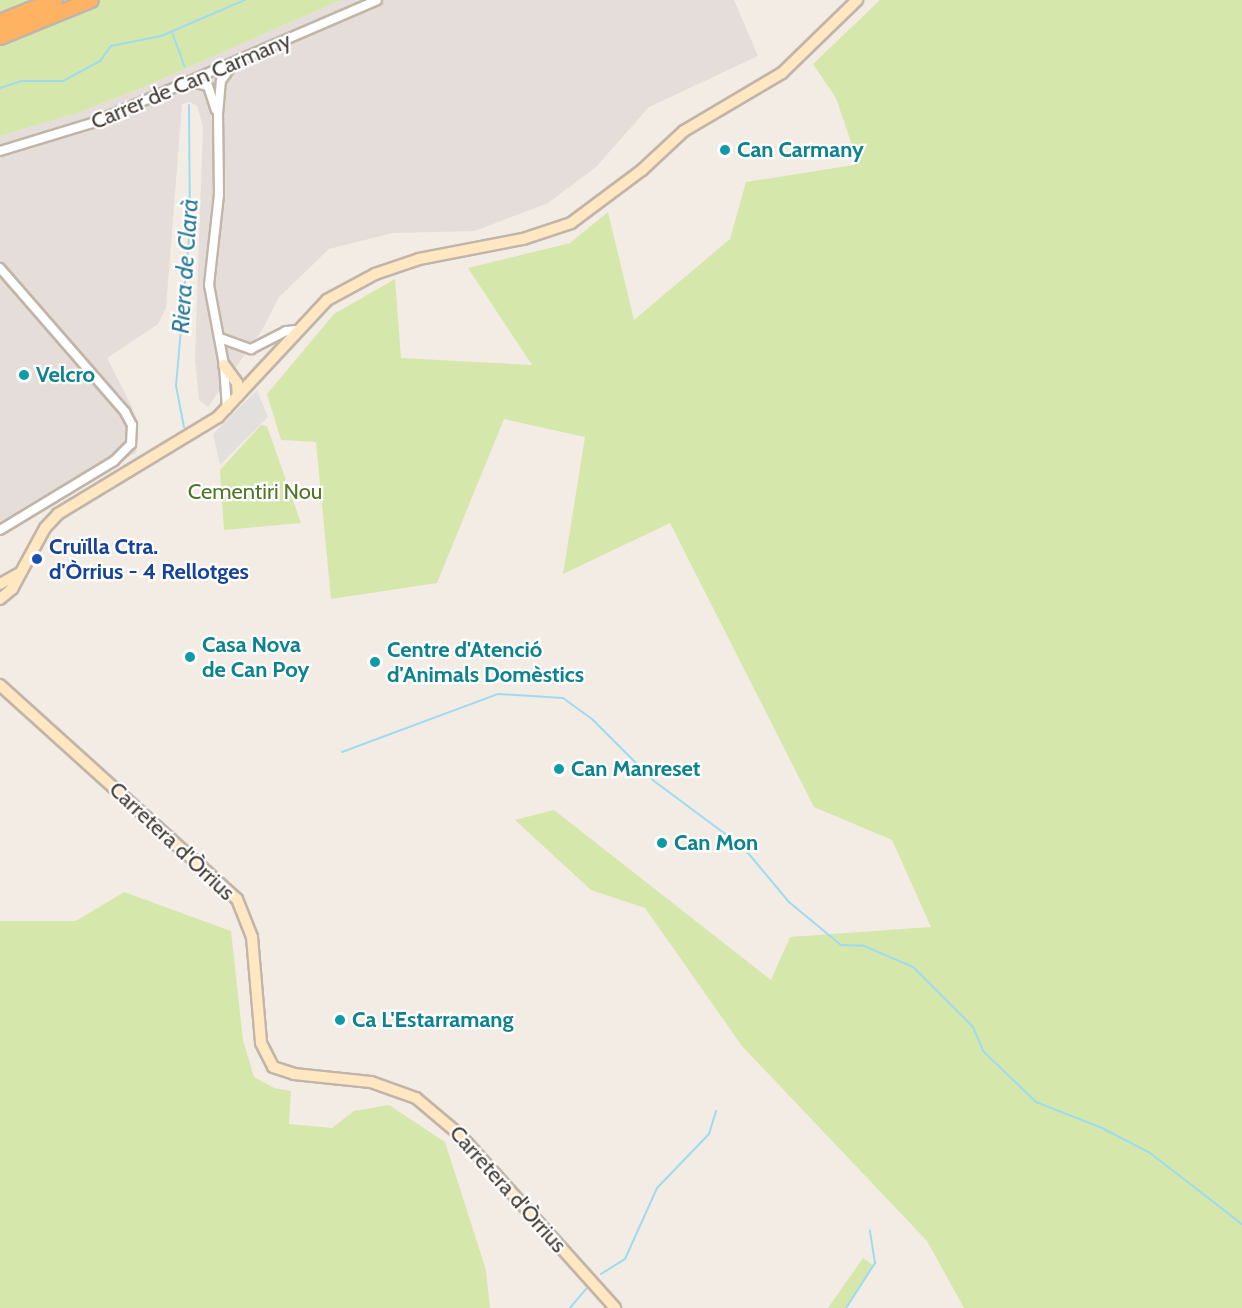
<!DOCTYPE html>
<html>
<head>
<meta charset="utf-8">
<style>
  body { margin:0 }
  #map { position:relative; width:1242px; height:1308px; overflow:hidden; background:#f2ece4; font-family:Cabin,sans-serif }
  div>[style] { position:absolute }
  .industrial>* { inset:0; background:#e4ddd9 }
  .green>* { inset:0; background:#d6e7ac }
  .parking>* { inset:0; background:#e3dfdc }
  .stream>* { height:2px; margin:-1px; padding:0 1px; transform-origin:1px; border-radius:1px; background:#9fdbf0 }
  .roads { filter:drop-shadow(2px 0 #c1b5aa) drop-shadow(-2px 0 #c1b5aa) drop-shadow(0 2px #c1b5aa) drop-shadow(0 -2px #c1b5aa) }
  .street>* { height:8px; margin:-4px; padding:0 4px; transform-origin:4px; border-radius:4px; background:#fff }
  .secondary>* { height:10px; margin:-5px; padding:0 5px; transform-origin:5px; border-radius:5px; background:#ffe7c1 }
  .highway>* { height:14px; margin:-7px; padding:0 7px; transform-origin:7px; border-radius:7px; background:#ffb362 }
  .dots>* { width:16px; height:16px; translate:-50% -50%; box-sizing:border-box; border:3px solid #fff; border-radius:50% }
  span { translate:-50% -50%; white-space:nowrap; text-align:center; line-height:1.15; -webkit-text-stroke:4.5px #fff; paint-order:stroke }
  .street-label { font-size:22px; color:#443b34 }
  .culture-label { font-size:22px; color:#0d838f; font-weight:700 }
  .left { translate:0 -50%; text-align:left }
  .park-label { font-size:22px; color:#517627 }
  .transit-label { font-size:22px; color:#164399; font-weight:700 }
  .water-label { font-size:24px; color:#297a98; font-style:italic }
</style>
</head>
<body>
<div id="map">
  <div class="industrial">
    <i style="clip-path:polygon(341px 0,734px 0,758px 56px,649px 107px,596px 167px,548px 203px,475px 231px,393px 233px,329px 249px,279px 297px,262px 330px,208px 407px,199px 400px,195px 359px,203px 127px,197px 106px,190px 102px,182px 104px,166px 308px,158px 324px,107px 358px,134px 411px,138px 424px,136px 453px,0 524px,0 136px,74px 114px,139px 89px)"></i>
  </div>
  <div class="green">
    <i style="clip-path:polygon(0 0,341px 0,139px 89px,74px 114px,0 136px)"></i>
    <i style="clip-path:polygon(880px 0,1242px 0,1242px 1308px,964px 1308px,927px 1241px,742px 1046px,645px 908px,591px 890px,515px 820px,554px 810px,771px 980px,790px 937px,931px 927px,892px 840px,814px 807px,670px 523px,563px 574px,585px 437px,504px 419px,437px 583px,331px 599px,316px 442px,281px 440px,267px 394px,334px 314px,395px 279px,401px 358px,532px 365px,468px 268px,570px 243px,608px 212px,634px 320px,730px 239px,746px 182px,854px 165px,852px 145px,836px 98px,813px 64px)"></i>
    <i style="clip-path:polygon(261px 425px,267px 426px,301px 523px,224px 530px,220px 470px)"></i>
    <i style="clip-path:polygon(124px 892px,231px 931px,243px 1040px,254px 1077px,274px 1088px,291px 1091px,289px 1124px,332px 1128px,354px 1111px,389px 1105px,445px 1142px,486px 1270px,490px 1308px,0 1308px,0 921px,76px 921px)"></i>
    <i style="clip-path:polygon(863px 1258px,874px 1266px,847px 1308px,828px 1308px)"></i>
  </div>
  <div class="parking">
    <i style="clip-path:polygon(257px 390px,268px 417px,220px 465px,213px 434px)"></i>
  </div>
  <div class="stream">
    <i style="left:172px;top:32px;width:37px;rotate:70deg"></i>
    <i style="left:0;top:88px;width:22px;rotate:-18deg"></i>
    <i style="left:21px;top:81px;width:42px"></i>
    <i style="left:63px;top:81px;width:42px;rotate:-28.4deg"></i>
    <i style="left:100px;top:61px;width:19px;rotate:-54deg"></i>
    <i style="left:111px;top:46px;width:51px;rotate:-11.3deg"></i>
    <i style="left:161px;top:36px;width:91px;rotate:-23.2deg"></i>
    <i style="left:184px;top:427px;width:42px;rotate:-101deg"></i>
    <i style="left:176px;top:386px;width:162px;rotate:-85deg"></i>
    <i style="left:190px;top:225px;width:120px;rotate:-90.5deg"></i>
    <i style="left:342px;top:752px;width:166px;rotate:-20.4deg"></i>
    <i style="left:498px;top:694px;width:65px;rotate:3.5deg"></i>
    <i style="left:563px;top:698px;width:37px;rotate:36deg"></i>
    <i style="left:593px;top:720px;width:86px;rotate:45deg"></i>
    <i style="left:654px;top:781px;width:111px;rotate:36.6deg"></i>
    <i style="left:743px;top:847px;width:72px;rotate:50.1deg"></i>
    <i style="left:789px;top:902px;width:67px;rotate:39.6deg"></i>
    <i style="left:841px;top:945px;width:23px;rotate:2deg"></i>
    <i style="left:864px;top:946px;width:53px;rotate:23.2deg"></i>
    <i style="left:913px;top:967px;width:85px;rotate:45deg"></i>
    <i style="left:973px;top:1027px;width:26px;rotate:67deg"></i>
    <i style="left:983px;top:1051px;width:74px;rotate:43.9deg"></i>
    <i style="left:1036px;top:1102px;width:71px;rotate:21.5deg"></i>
    <i style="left:1102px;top:1128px;width:54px;rotate:27.5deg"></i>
    <i style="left:1150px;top:1153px;width:116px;rotate:37.7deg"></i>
    <i style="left:601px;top:1274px;width:28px;rotate:-32deg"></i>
    <i style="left:625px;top:1259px;width:78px;rotate:-65.7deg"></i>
    <i style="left:657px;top:1188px;width:75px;rotate:-46.1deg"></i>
    <i style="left:709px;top:1134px;width:24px;rotate:-73deg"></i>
    <i style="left:570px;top:1308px;width:25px;rotate:-50deg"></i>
    <i style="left:846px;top:1308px;width:54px;rotate:-57.2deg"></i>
    <i style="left:875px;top:1263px;width:33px;rotate:-99deg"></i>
  </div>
  <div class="roads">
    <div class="street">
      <i style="left:192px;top:82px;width:16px;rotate:14deg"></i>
      <i style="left:208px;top:86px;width:25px;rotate:72deg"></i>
      <i style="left:0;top:151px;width:96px;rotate:-16.9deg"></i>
      <i style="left:92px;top:123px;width:310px;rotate:-23.3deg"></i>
      <i style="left:0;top:268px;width:191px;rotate:49deg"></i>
      <i style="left:125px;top:412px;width:15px;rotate:62deg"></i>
      <i style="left:132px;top:425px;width:19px;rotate:93deg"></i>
      <i style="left:131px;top:444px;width:24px;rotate:135deg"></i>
      <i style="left:114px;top:461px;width:133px;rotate:148.8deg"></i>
      <i style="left:220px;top:338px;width:33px;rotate:20deg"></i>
      <i style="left:251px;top:349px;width:39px;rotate:-27deg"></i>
      <i style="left:286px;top:331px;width:11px;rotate:-5deg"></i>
      <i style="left:227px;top:409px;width:44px;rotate:-93.9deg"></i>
      <i style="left:224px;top:365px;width:81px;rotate:-100.6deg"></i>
      <i style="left:209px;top:285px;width:91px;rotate:-83.7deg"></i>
      <i style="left:219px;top:195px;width:81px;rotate:-90.7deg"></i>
      <i style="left:218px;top:114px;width:33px;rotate:-85deg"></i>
      <i style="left:221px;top:81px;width:16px;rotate:-55deg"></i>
    </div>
    <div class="secondary">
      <i style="left:224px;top:365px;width:22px;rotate:54deg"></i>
      <i style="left:237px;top:383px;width:13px;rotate:86deg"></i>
      <i style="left:0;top:584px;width:21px;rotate:-29deg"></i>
      <i style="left:0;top:599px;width:16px;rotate:-40deg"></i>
      <i style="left:12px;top:589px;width:69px;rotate:-61.6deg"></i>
      <i style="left:45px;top:528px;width:19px;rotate:-47deg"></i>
      <i style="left:58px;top:514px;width:187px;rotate:-31.2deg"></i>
      <i style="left:218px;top:417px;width:160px;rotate:-47deg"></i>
      <i style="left:327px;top:300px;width:55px;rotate:-28.4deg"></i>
      <i style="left:375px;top:274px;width:46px;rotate:-18.8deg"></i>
      <i style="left:419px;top:259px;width:106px;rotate:-10.9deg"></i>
      <i style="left:523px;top:239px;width:51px;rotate:-18.4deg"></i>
      <i style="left:571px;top:223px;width:89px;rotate:-36.7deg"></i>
      <i style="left:642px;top:170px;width:57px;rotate:-42.9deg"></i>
      <i style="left:684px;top:131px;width:114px;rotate:-30.6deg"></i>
      <i style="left:782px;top:73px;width:105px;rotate:-44.2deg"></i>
      <i style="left:0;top:685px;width:319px;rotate:42.1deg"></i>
      <i style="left:237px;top:899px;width:41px;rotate:68.5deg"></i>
      <i style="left:252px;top:937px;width:106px;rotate:85.1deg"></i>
      <i style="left:261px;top:1043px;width:27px;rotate:63deg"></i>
      <i style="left:273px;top:1067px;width:22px;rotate:18deg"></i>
      <i style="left:294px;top:1074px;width:77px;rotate:5.9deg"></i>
      <i style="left:371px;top:1082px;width:48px;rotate:19.6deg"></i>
      <i style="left:416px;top:1098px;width:57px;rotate:40.1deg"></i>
      <i style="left:460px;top:1135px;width:232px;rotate:48.1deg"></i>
    </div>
    <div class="highway">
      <i style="left:0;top:22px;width:59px;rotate:-21.8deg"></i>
      <i style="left:0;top:37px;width:98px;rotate:-22.1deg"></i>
    </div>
  </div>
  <div class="dots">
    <i style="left:725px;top:150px;background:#0f9aa8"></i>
    <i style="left:24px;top:375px;background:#0f9aa8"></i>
    <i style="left:37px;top:559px;background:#1a4fb4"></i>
    <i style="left:190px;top:657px;background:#0f9aa8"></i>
    <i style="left:375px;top:662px;background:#0f9aa8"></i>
    <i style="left:559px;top:769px;background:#0f9aa8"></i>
    <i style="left:662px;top:843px;background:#0f9aa8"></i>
    <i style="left:340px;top:1020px;background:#0f9aa8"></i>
  </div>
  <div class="street-label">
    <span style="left:191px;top:81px;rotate:-23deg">Carrer de Can Carmany</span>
    <span style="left:172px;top:841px;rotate:43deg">Carretera d'Òrrius</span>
    <span style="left:508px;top:1189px;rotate:48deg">Carretera d'Òrrius</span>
  </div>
  <div class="culture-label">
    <span class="left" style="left:737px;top:150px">Can Carmany</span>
    <span class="left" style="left:36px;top:375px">Velcro</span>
    <span class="left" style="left:202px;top:657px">Casa Nova<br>de Can Poy</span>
    <span class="left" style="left:387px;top:662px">Centre d'Atenció<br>d'Animals Domèstics</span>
    <span class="left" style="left:571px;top:769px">Can Manreset</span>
    <span class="left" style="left:674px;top:843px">Can Mon</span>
    <span class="left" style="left:352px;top:1020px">Ca L'Estarramang</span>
  </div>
  <div class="park-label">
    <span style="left:255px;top:492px">Cementiri Nou</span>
  </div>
  <div class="transit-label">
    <span class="left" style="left:49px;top:559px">Cruïlla Ctra.<br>d'Òrrius - 4 Rellotges</span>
  </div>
  <div class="water-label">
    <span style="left:185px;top:266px;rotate:-86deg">Riera de Clarà</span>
  </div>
</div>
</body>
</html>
